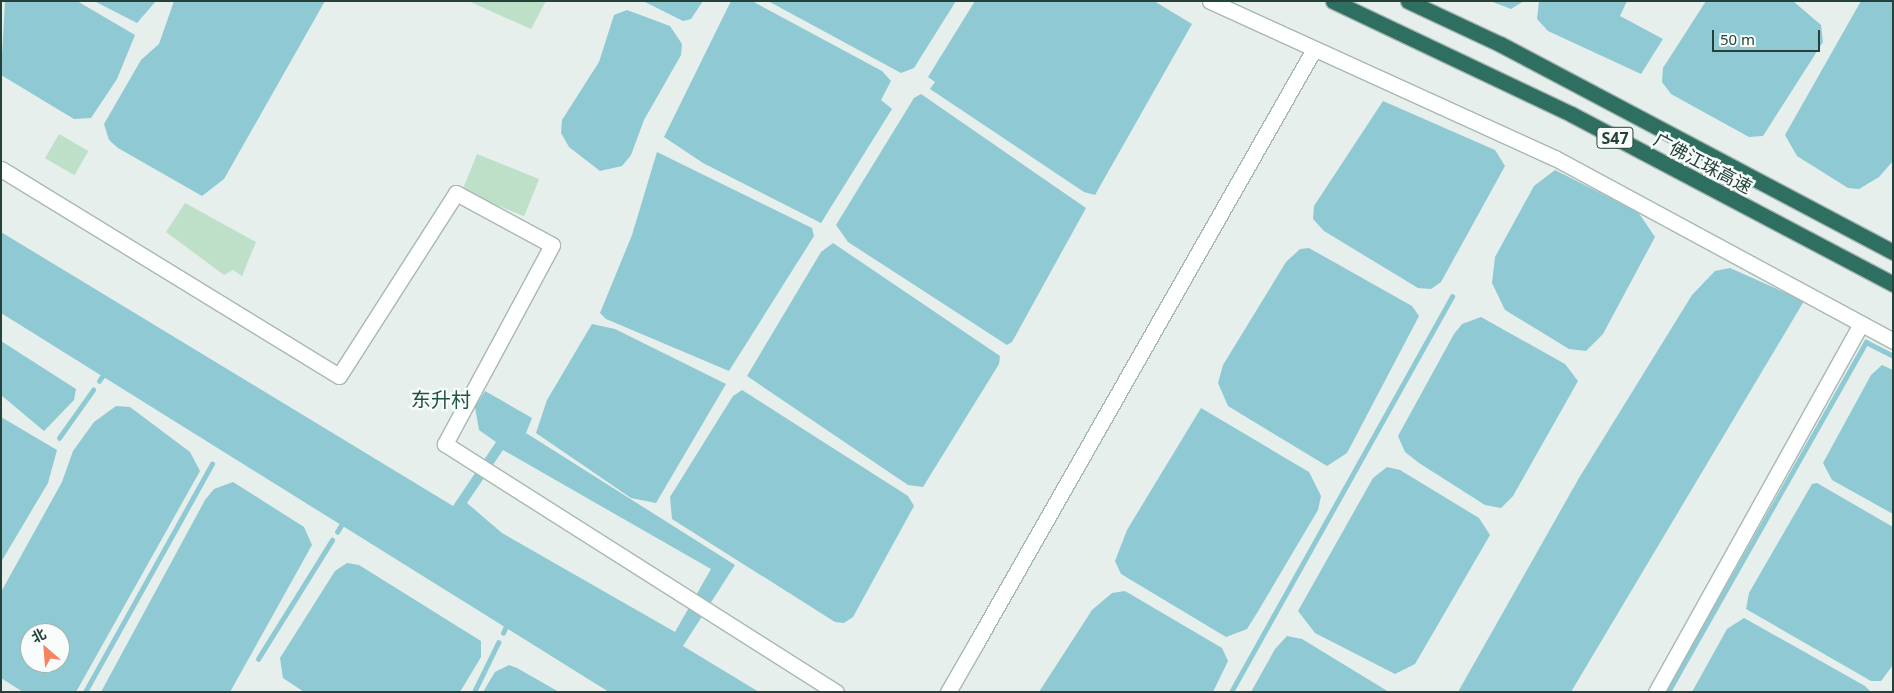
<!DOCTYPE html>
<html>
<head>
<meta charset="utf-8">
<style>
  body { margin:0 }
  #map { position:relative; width:1894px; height:693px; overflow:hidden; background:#e6efeb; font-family:"Noto Sans","Noto Sans SC",sans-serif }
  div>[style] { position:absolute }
  .green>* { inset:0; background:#bfe0c8; transform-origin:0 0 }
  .water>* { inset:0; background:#8ec9d4 }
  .stream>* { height:4.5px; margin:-2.25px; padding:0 2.25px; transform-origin:2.25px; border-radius:2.25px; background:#8ec9d4 }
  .roads { filter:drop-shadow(1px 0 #a8b8b2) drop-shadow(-1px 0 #a8b8b2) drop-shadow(0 1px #a8b8b2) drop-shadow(0 -1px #a8b8b2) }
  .minor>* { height:15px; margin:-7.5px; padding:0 7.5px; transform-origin:7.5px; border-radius:7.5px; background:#fff }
  .tertiary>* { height:15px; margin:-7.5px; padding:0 7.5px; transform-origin:7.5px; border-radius:7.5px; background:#fff }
  .motorway>* { height:15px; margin:-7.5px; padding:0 7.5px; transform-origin:7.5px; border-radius:7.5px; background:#2f6f62 }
  span { translate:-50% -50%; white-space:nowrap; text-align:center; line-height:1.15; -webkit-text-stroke:5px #f7fbf9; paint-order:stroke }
  .shield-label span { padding:1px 4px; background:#f7fbf9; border:1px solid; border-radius:4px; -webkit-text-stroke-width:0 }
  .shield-label { font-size:16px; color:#24423a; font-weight:700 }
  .street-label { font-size:18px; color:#24423a }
  .quarter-label { font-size:20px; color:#1f5548 }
  .frame { position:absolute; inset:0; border:2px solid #24423a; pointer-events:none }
  .north { position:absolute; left:20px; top:623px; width:50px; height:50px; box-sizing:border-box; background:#f7fbf9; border:1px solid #a3b1ad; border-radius:50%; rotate:333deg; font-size:14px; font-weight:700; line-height:20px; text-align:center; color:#24423a }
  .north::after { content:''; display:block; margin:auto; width:18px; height:22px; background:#f4845f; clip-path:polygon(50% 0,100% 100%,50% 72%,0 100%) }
  .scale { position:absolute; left:1712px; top:30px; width:108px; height:22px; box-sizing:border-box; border:2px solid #24423a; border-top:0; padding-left:6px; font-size:15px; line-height:18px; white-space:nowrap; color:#24423a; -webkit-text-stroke:4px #f7fbf9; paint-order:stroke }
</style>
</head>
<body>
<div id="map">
  <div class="green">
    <i style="clip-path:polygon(468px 1px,546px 1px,531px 29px)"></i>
    <i style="left:59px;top:134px;width:34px;height:28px;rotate:30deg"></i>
    <i style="left:477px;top:154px;width:67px;height:40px;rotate:22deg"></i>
    <i style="clip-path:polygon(185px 203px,256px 242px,242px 276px,233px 270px,224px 275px,166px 232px)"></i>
  </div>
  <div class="water">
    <i style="clip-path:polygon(5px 1px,77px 1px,135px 35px,117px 79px,91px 118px,74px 119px,1px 75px)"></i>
    <i style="clip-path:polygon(94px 1px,156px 1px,137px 23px)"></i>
    <i style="clip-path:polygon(174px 1px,325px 1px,224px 179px,202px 196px,118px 148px,109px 140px,104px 124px,141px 60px,159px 44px)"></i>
    <i style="clip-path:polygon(643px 1px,703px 1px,691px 19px,683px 21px)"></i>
    <i style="clip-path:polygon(731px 1px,752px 1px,882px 71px,891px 81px,881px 100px,892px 109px,821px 223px,703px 163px,664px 137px)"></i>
    <i style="clip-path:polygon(768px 1px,956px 1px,914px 68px,901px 73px)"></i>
    <i style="clip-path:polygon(975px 1px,1154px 1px,1192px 24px,1095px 195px,1084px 192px,930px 89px,935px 82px,928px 77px)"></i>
    <i style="clip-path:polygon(1490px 1px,1524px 1px,1511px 9px)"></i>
    <i style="clip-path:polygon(1539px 1px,1627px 1px,1620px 16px,1663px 39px,1641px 74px,1548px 31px,1537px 19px)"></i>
    <i style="clip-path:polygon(1706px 1px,1793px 1px,1821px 25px,1823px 42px,1763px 136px,1749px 137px,1671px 94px,1662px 82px,1663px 68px)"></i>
    <i style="clip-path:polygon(1861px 1px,1893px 1px,1893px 161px,1879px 177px,1859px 189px,1848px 188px,1797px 156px,1785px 135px)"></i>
    <i style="clip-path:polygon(627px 10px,670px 26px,682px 44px,681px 55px,644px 120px,631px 155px,622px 166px,600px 171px,569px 147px,561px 133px,562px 120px,599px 62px,614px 15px)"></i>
    <i style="clip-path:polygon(921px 94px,1086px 208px,1012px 342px,1007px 345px,848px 242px,836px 225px,914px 98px)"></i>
    <i style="clip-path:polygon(1383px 101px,1495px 150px,1505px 166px,1441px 282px,1431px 289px,1418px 288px,1324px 231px,1313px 219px,1314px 206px)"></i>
    <i style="clip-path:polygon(657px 152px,812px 228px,814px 236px,729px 371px,606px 319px,600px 313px,632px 235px)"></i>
    <i style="clip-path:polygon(1555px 170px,1638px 212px,1655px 237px,1603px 334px,1586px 351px,1569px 349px,1505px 310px,1492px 283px,1495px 257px,1534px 186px)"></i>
    <i style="clip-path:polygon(evenodd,1px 232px,453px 506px,496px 442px,479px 430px,475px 407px,485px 391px,532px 418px,526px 433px,735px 565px,683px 646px,759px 692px,609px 692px,1px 313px,1px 232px,503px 450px,711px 569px,675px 632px,502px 533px,467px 503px,503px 450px)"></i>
    <i style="clip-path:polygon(833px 243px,1000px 356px,999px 364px,923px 487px,908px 485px,747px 376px,821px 252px)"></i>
    <i style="clip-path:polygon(1309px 248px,1412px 306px,1419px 316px,1347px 453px,1327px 466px,1228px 406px,1218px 383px,1223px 365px,1286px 262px,1300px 249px)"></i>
    <i style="clip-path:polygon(1730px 268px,1804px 301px,1571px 692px,1458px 692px,1579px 478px,1692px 295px,1715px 271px)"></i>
    <i style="clip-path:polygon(1481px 317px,1565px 364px,1578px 381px,1513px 496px,1501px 508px,1485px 505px,1419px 463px,1405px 452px,1398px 436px,1454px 334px,1462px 324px)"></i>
    <i style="clip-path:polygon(592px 324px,615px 329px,726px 384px,656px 503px,631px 498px,536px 433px,547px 400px)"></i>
    <i style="clip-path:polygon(1px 341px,76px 389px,74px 400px,44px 431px,1px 395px)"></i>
    <i style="clip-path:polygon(1882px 365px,1893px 370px,1893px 514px,1832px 480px,1823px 463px,1871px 375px)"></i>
    <i style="clip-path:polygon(742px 390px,908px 496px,914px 506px,853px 617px,844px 623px,835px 622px,672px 519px,670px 497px,733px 396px)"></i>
    <i style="clip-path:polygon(evenodd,116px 406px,130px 407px,190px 452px,200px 471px,76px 692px,23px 692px,1px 678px,1px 592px,62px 482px,73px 451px,94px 422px,116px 406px,30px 633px,60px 633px,60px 663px,30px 663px,30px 633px)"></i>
    <i style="clip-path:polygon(1201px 408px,1309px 472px,1321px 496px,1318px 510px,1257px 613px,1247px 629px,1226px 637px,1121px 574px,1115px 561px,1127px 530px)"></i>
    <i style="clip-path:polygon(1px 417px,57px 450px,48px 483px,1px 562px)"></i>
    <i style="clip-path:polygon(1387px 467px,1400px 470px,1479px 518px,1490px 535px,1415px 664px,1395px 674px,1315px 633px,1298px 611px,1373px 478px)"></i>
    <i style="clip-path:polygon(233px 482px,304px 527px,312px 545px,230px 692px,101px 692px,205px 500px,214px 489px)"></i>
    <i style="clip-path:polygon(1817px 483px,1893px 527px,1893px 665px,1881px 681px,1871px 681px,1746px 609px,1749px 593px,1812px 484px)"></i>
    <i style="clip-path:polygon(347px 563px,359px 565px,481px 641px,481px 657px,460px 692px,304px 692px,283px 678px,280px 658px,335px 571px)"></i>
    <i style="clip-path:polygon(1125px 591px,1222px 648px,1228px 661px,1213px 692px,1039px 692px,1092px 610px,1112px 593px)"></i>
    <i style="clip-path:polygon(1744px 618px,1865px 686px,1871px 692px,1692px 692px,1727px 629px)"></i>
    <i style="clip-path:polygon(1287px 636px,1302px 639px,1389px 692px,1251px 692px,1275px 649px)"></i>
    <i style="clip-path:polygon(509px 665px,517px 668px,559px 692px,483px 692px,495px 672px)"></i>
  </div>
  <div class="stream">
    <i style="left:99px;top:381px;width:11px;rotate:-56deg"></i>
    <i style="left:59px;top:438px;width:59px;rotate:-54.7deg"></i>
    <i style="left:337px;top:532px;width:12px;rotate:-59deg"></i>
    <i style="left:503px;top:633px;width:10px;rotate:-66deg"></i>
    <i style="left:258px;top:659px;width:140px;rotate:-58.1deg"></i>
    <i style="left:85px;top:692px;width:261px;rotate:-60.9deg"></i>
    <i style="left:474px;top:692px;width:55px;rotate:-63.9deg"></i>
    <i style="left:1231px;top:692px;width:453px;rotate:-60.8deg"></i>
    <i style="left:1668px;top:692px;width:402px;rotate:-60.5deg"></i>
    <i style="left:1866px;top:342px;width:30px;rotate:27deg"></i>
  </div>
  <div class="roads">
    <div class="minor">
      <i style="left:1210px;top:1px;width:379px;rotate:24.5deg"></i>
      <i style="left:1555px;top:158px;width:384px;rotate:28.4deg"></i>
      <i style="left:1px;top:169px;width:396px;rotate:31.5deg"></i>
      <i style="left:339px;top:376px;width:217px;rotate:-57.4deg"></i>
      <i style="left:456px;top:193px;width:109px;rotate:28.4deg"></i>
      <i style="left:552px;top:245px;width:226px;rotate:118.3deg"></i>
      <i style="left:445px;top:444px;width:463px;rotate:32.4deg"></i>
      <i style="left:975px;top:645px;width:683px;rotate:-60.36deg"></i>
      <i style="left:1656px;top:692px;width:421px;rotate:-60.9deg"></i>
    </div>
    <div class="tertiary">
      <i style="left:948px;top:692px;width:54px;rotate:-60.1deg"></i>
    </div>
    <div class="motorway">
      <i style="left:1333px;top:1px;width:263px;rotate:25.4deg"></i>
      <i style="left:1571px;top:114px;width:364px;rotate:27.8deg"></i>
      <i style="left:1408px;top:1px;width:102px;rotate:25.1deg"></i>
      <i style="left:1500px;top:44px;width:445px;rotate:27.9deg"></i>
    </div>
  </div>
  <div class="shield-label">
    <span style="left:1615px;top:138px">S47</span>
  </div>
  <div class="street-label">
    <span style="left:1703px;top:163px;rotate:28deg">广佛江珠高速</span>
  </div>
  <div class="quarter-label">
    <span style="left:441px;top:399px">东升村</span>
  </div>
  <div class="frame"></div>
  <div class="north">北</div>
  <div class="scale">50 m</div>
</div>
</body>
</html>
